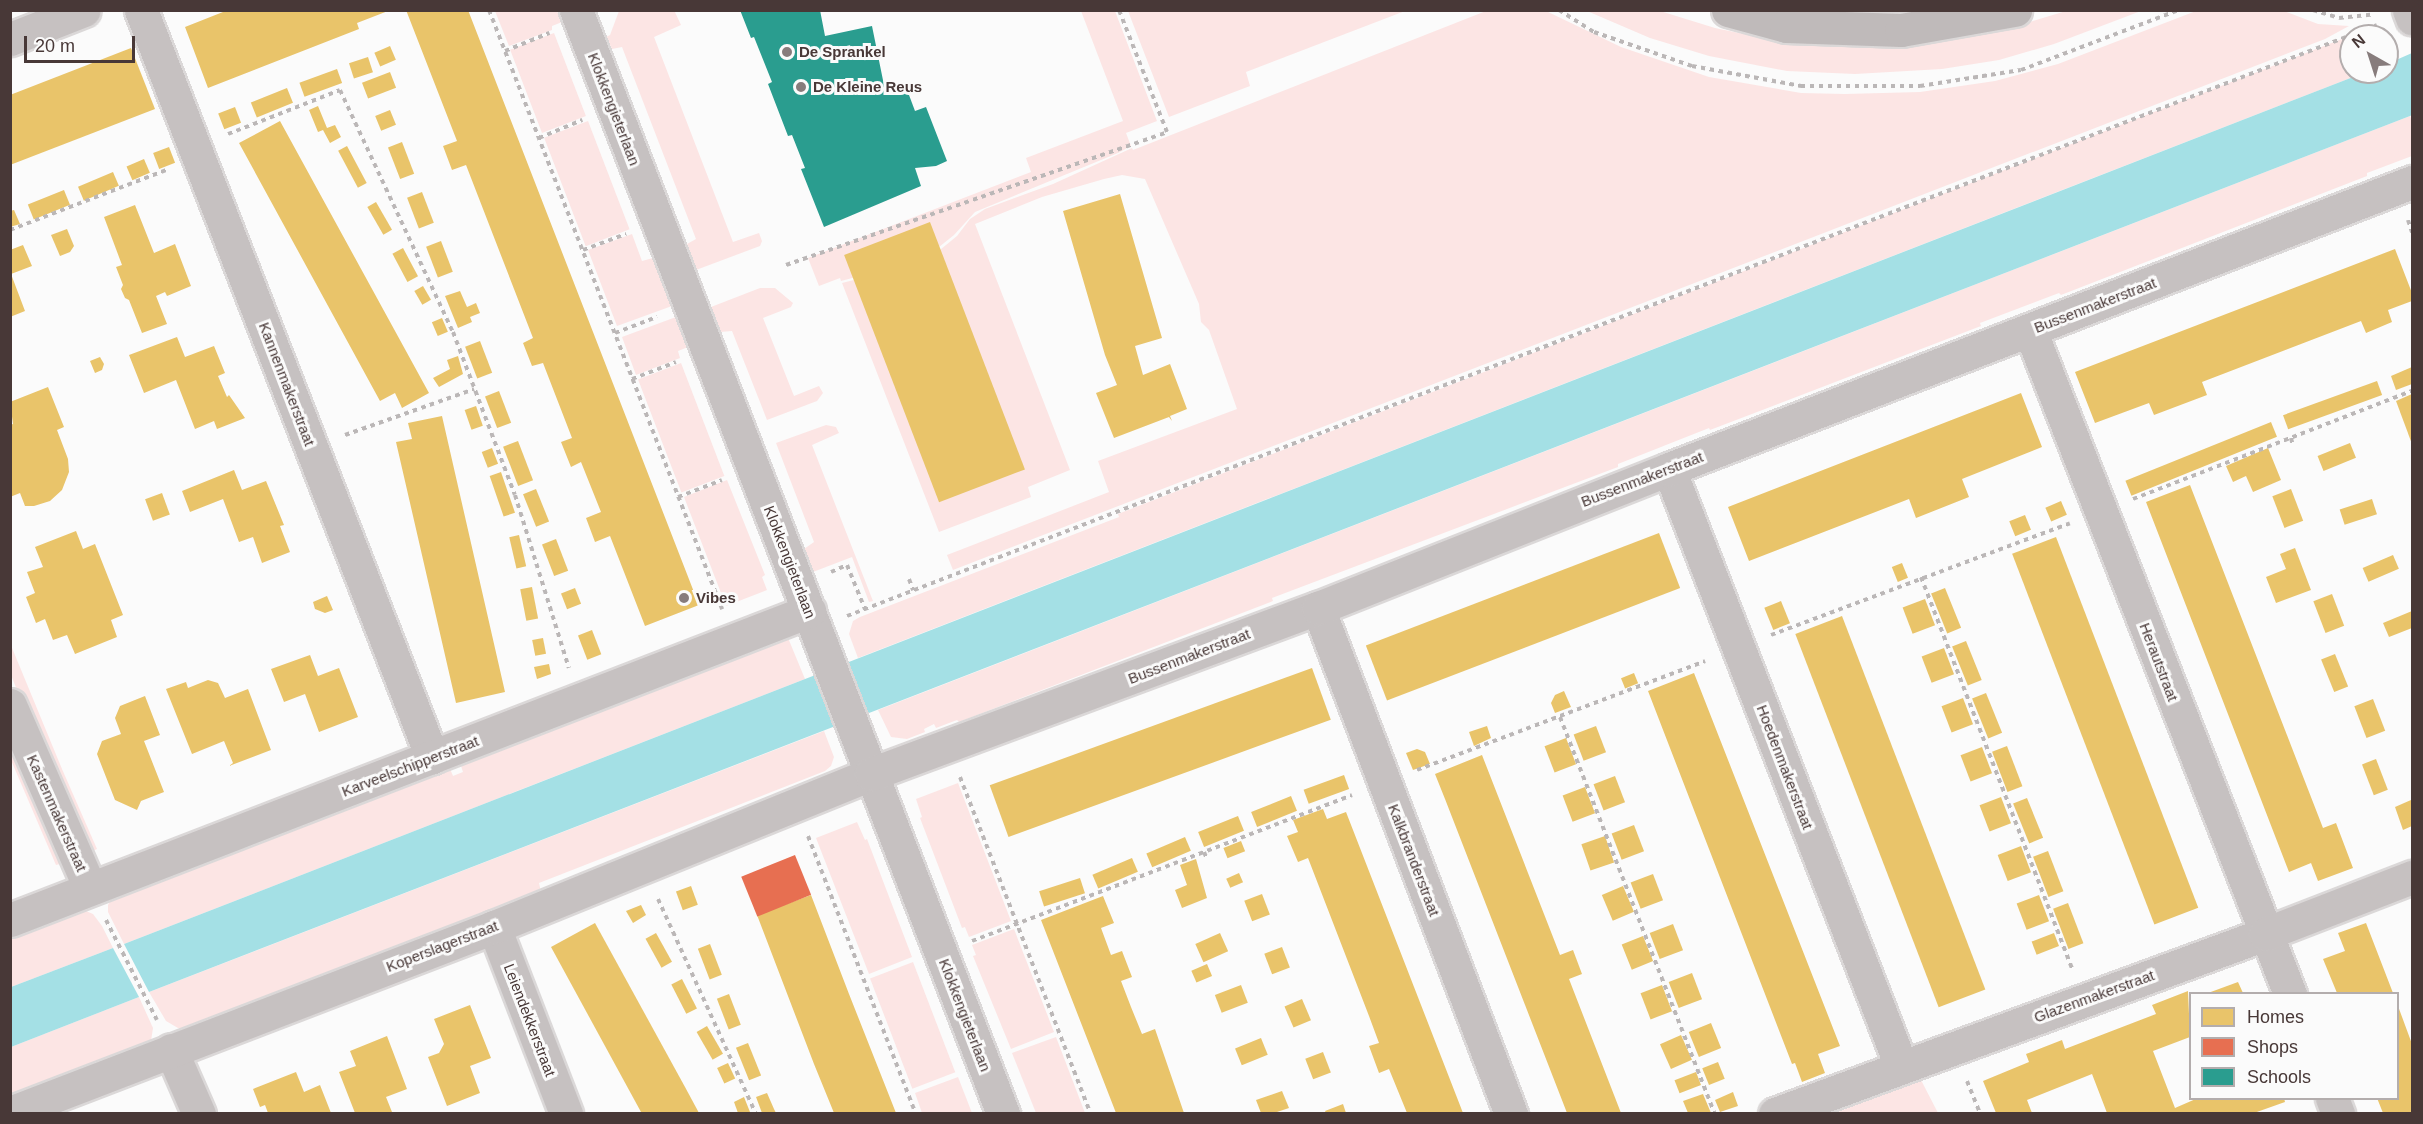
<!DOCTYPE html>
<html>
<head>
<meta charset="utf-8">
<style>
  body { margin:0 }
  #map { position:relative; width:2423px; height:1124px; overflow:hidden; background:#fbfbfb; font-family:Arial,sans-serif }
  div>[style] { position:absolute }
  .green>* { inset:0; background:#fce5e4; transform-origin:0 0 }
  .water>* { inset:0; background:#a4e0e5 }
  .homes>* { inset:0; background:#e9c46a; transform-origin:0 0 }
  .shops>* { inset:0; background:#e76f51; transform-origin:0 0 }
  .schools>* { inset:0; background:#2a9d8f }
  .path>* { height:4px; margin-top:-2px; transform-origin:0; background:repeating-linear-gradient(90deg,#bbb7b7 0 4.5px,transparent 0 9px) }
  .roads { filter:drop-shadow(2px 0 #dbd8d8) drop-shadow(-2px 0 #dbd8d8) drop-shadow(0 2px #dbd8d8) drop-shadow(0 -2px #dbd8d8) }
  .minor>* { height:33px; margin:-16.5px; padding:0 16.5px; transform-origin:16.5px; border-radius:16.5px; background:#c6c1c1 }
  .major>* { height:33px; margin:-16.5px; padding:0 16.5px; transform-origin:16.5px; border-radius:16.5px; background:#bfbaba }
  .dots>* { width:16px; height:16px; translate:-50% -50%; box-sizing:border-box; border:3px solid #fbfbfb; border-radius:50% }
  span { translate:-50% -50%; white-space:nowrap; text-align:center; line-height:1.15; -webkit-text-stroke:6px #fbfbfb; paint-order:stroke }
  .poi-label { font-size:15px; color:#483837; font-weight:700 }
  .left { translate:0 -50%; text-align:left }
  .street-label { font-size:15px; color:#483837 }
  .frame { position:absolute; inset:0; border:12px solid #483837; pointer-events:none }
  .legend { position:absolute; left:2189px; top:992px; width:210px; height:108px; box-sizing:border-box; background:#fbfbfb; border:2px solid #b3adad; margin:0; padding:8px 10px; list-style:none; font-size:18px; color:#483837 }
  .legend li { display:flex; align-items:center; gap:12px; height:30px }
  .legend b { width:30px; border:2px solid #b3adad }
  .north { position:absolute; left:2339px; top:24px; width:60px; height:60px; box-sizing:border-box; background:#fbfbfb; border:2px solid #b3adad; border-radius:50%; rotate:321deg; font-size:16px; font-weight:700; line-height:24px; text-align:center; color:#483837 }
  .north::after { content:''; display:block; margin:auto; width:21px; height:27px; background:#877c7c; clip-path:polygon(50% 0,100% 100%,50% 72%,0 100%) }
  .scale { position:absolute; left:24px; top:36px; width:111px; height:27px; box-sizing:border-box; border:3px solid #483837; border-top:0; padding-left:8px; font-size:18px; line-height:21px; white-space:nowrap; color:#483837; -webkit-text-stroke:4px #fbfbfb; paint-order:stroke }
</style>
</head>
<body>
<div id="map">
  <div class="green">
    <i style="clip-path:polygon(674px 10px,681px 25px,654px 37px,733px 242px,759px 233px,762px 241px,760px 246px,696px 270px,687px 244px,696px 239px,622px 47px,612px 49px,606px 37px,610px 35px,619px 11px)"></i>
    <i style="clip-path:polygon(495px 11px,557px 11px,562px 22px,552px 26px,552px 30px,509px 46px)"></i>
    <i style="clip-path:polygon(1081px 11px,1115px 11px,1157px 121px,1126px 133px,1131px 146px,1118px 153px,975px 212px,954px 235px,934px 251px,905px 264px,841px 281px,840px 278px,819px 286px,808px 258px,1031px 172px,1026px 158px,1123px 121px)"></i>
    <i style="clip-path:polygon(1128px 11px,1405px 11px,1246px 72px,1250px 86px,1169px 117px)"></i>
    <i style="clip-path:polygon(1486px 11px,1546px 11px,1621px 47px,1709px 77px,1801px 93px,1845px 94px,1920px 92px,1995px 81px,2058px 64px,2196px 11px,2284px 11px,2318px 24px,2349px 26px,2325px 39px,953px 570px,947px 555px,1109px 492px,1098px 461px,1237px 409px,1209px 330px,1201px 322px,1199px 304px,1145px 179px,1122px 175px,1104px 179px,1042px 197px,975px 224px,1070px 470px,1028px 487px,1031px 497px,939px 532px,842px 283px,905px 267px,935px 254px,957px 236px,970px 219px,985px 209px,1053px 184px,1132px 148px,1133px 150px)"></i>
    <i style="clip-path:polygon(1587px 11px,1660px 11px,1715px 28px,1773px 40px,1869px 47px,1929px 43px,1968px 37px,2010px 28px,2066px 11px,2141px 11px,2054px 44px,1999px 60px,1942px 69px,1855px 74px,1787px 71px,1709px 56px,1650px 38px)"></i>
    <i style="left:554px;top:33px;width:89px;height:47px;rotate:69deg"></i>
    <i style="clip-path:polygon(2347px 37px,2351px 37px,2351px 72px,2366px 72px,858px 658px,849px 634px,853px 621px,860px 617px,1119px 517px,1118px 514px)"></i>
    <i style="clip-path:polygon(2410px 116px,2412px 122px,2412px 156px,2367px 173px,2367px 176px,2061px 295px,2059px 293px,1980px 323px,1981px 326px,1710px 430px,1709px 428px,1618px 464px,1618px 467px,1272px 598px,1273px 601px,959px 722px,957px 720px,936px 728px,934px 724px,924px 729px,925px 732px,907px 739px,891px 737px,878px 710px)"></i>
    <i style="left:588px;top:121px;width:116px;height:47px;rotate:69deg"></i>
    <i style="clip-path:polygon(632px 234px,642px 261px,653px 258px,672px 306px,617px 326px,588px 250px)"></i>
    <i style="clip-path:polygon(760px 288px,775px 288px,793px 303px,791px 307px,763px 318px,794px 396px,819px 386px,823px 393px,817px 401px,767px 420px,732px 331px,720px 332px,711px 307px)"></i>
    <i style="clip-path:polygon(676px 317px,688px 347px,678px 351px,680px 358px,636px 375px,622px 337px)"></i>
    <i style="left:681px;top:363px;width:121px;height:46px;rotate:69deg"></i>
    <i style="clip-path:polygon(826px 425px,836px 427px,839px 433px,812px 445px,873px 601px,869px 602px,852px 557px,813px 572px,804px 549px,814px 542px,776px 443px)"></i>
    <i style="clip-path:polygon(727px 480px,765px 575px,762px 577px,767px 590px,726px 606px,684px 497px)"></i>
    <i style="clip-path:polygon(786px 633px,805px 679px,124px 944px,108px 912px,108px 905px,113px 895px,448px 764px,453px 776px,463px 772px,459px 760px)"></i>
    <i style="clip-path:polygon(10px 643px,62px 769px,97px 849px,88px 853px,19px 695px,11px 675px)"></i>
    <i style="clip-path:polygon(824px 731px,834px 757px,831px 766px,825px 771px,539px 883px,541px 892px,187px 1029px,178px 1028px,166px 1021px,149px 992px)"></i>
    <i style="clip-path:polygon(10px 744px,64px 863px,56px 865px,11px 760px)"></i>
    <i style="clip-path:polygon(958px 783px,1011px 921px,969px 937px,965px 927px,962px 928px,920px 818px,922px 817px,916px 799px)"></i>
    <i style="clip-path:polygon(857px 822px,865px 840px,867px 839px,912px 957px,869px 974px,816px 838px)"></i>
    <i style="clip-path:polygon(79px 908px,93px 914px,102px 926px,113px 948px,11px 987px,11px 933px)"></i>
    <i style="clip-path:polygon(1014px 929px,1054px 1032px,1011px 1049px,973px 956px,976px 955px,972px 945px)"></i>
    <i style="left:913px;top:962px;width:118px;height:46px;rotate:69deg"></i>
    <i style="clip-path:polygon(139px 997px,153px 1028px,151px 1041px,11px 1099px,11px 1047px)"></i>
    <i style="clip-path:polygon(1056px 1037px,1085px 1113px,1036px 1113px,1012px 1053px)"></i>
    <i style="clip-path:polygon(958px 1077px,972px 1113px,922px 1113px,915px 1093px)"></i>
    <i style="clip-path:polygon(1921px 1080px,1938px 1113px,1835px 1113px)"></i>
  </div>
  <div class="water">
    <i style="clip-path:polygon(2412px 53px,2412px 115px,2410px 116px,149px 992px,124px 944px,2366px 72px,2387px 72px,2387px 64px)"></i>
    <i style="clip-path:polygon(113px 948px,139px 997px,11px 1047px,11px 987px)"></i>
  </div>
  <div class="homes">
    <i style="clip-path:polygon(228px 10px,388px 10px,388px 11px,357px 23px,359px 29px,208px 88px,185px 27px)"></i>
    <i style="clip-path:polygon(406px 10px,468px 10px,699px 605px,645px 626px,610px 536px,595px 542px,586px 518px,601px 512px,581px 462px,571px 467px,561px 442px,572px 438px,543px 363px,532px 366px,523px 343px,533px 338px,466px 165px,452px 170px,443px 146px,457px 141px)"></i>
    <i style="left:390px;top:46px;width:15px;height:17px;rotate:67deg"></i>
    <i style="clip-path:polygon(131px 48px,155px 109px,10px 165px,10px 95px)"></i>
    <i style="left:368px;top:57px;width:16px;height:20px;rotate:72deg"></i>
    <i style="left:337px;top:69px;width:15px;height:40px;rotate:70deg"></i>
    <i style="left:390px;top:72px;width:17px;height:30px;rotate:69deg"></i>
    <i style="left:287px;top:88px;width:16px;height:39px;rotate:68deg"></i>
    <i style="clip-path:polygon(318px 106px,327px 128px,335px 125px,341px 137px,330px 143px,323px 130px,318px 132px,309px 110px)"></i>
    <i style="left:235px;top:107px;width:17px;height:18px;rotate:69deg"></i>
    <i style="left:390px;top:110px;width:16px;height:16px;rotate:68deg"></i>
    <i style="clip-path:polygon(280px 121px,429px 393px,402px 408px,395px 393px,380px 401px,239px 143px)"></i>
    <i style="left:402px;top:142px;width:34px;height:15px;rotate:69deg"></i>
    <i style="left:347px;top:146px;width:42px;height:10px;rotate:62deg"></i>
    <i style="left:169px;top:147px;width:17px;height:17px;rotate:69deg"></i>
    <i style="left:144px;top:159px;width:15px;height:19px;rotate:67deg"></i>
    <i style="left:113px;top:172px;width:15px;height:38px;rotate:67deg"></i>
    <i style="left:64px;top:190px;width:16px;height:39px;rotate:68deg"></i>
    <i style="left:422px;top:192px;width:33px;height:16px;rotate:69deg"></i>
    <i style="clip-path:polygon(1120px 194px,1162px 338px,1135px 346px,1143px 375px,1170px 364px,1187px 409px,1170px 416px,1172px 421px,1169px 417px,1114px 438px,1096px 393px,1117px 385px,1105px 355px,1063px 211px)"></i>
    <i style="left:376px;top:202px;width:32px;height:10px;rotate:60deg"></i>
    <i style="clip-path:polygon(135px 205px,154px 253px,175px 244px,191px 286px,167px 296px,165px 292px,156px 296px,167px 324px,142px 333px,129px 300px,125px 298px,121px 289px,123px 285px,116px 267px,122px 265px,104px 217px)"></i>
    <i style="clip-path:polygon(14px 210px,20px 224px,10px 227px,10px 211px)"></i>
    <i style="left:930px;top:222px;width:265px;height:92px;rotate:69deg"></i>
    <i style="clip-path:polygon(67px 229px,74px 246px,70px 252px,60px 256px,51px 235px)"></i>
    <i style="left:441px;top:241px;width:33px;height:16px;rotate:69deg"></i>
    <i style="clip-path:polygon(23px 245px,32px 266px,11px 274px,25px 311px,10px 317px,10px 250px)"></i>
    <i style="left:403px;top:248px;width:32px;height:12px;rotate:62deg"></i>
    <i style="clip-path:polygon(2395px 249px,2412px 293px,2412px 301px,2388px 310px,2392px 322px,2366px 333px,2361px 321px,2202px 382px,2207px 395px,2154px 415px,2149px 403px,2095px 423px,2075px 372px)"></i>
    <i style="left:423px;top:286px;width:16px;height:10px;rotate:60deg"></i>
    <i style="clip-path:polygon(460px 291px,467px 307px,476px 303px,480px 313px,470px 317px,472px 322px,458px 328px,445px 296px)"></i>
    <i style="left:442px;top:318px;width:15px;height:11px;rotate:67deg"></i>
    <i style="clip-path:polygon(177px 337px,185px 357px,214px 346px,225px 373px,218px 376px,227px 397px,229px 395px,245px 418px,217px 429px,214px 421px,195px 429px,176px 380px,144px 393px,129px 355px)"></i>
    <i style="left:480px;top:341px;width:34px;height:16px;rotate:69deg"></i>
    <i style="clip-path:polygon(458px 356px,463px 374px,439px 387px,433px 378px,450px 369px,447px 360px)"></i>
    <i style="clip-path:polygon(100px 357px,104px 364px,102px 370px,95px 373px,90px 361px)"></i>
    <i style="clip-path:polygon(2412px 367px,2412px 384px,2396px 390px,2391px 376px)"></i>
    <i style="left:2377px;top:381px;width:15px;height:100px;rotate:70deg"></i>
    <i style="clip-path:polygon(48px 387px,64px 427px,57px 430px,68px 459px,69px 472px,62px 490px,50px 501px,34px 506px,25px 506px,20px 493px,10px 497px,10px 425px,13px 424px,10px 402px)"></i>
    <i style="left:499px;top:391px;width:34px;height:15px;rotate:69deg"></i>
    <i style="clip-path:polygon(2021px 393px,2042px 447px,1962px 479px,1969px 497px,1916px 518px,1909px 499px,1749px 561px,1728px 507px)"></i>
    <i style="clip-path:polygon(2412px 394px,2412px 444px,2396px 401px)"></i>
    <i style="left:476px;top:406px;width:21px;height:12px;rotate:71deg"></i>
    <i style="clip-path:polygon(442px 416px,505px 692px,456px 703px,396px 442px,412px 439px,408px 423px)"></i>
    <i style="left:2271px;top:422px;width:16px;height:157px;rotate:68deg"></i>
    <i style="left:518px;top:441px;width:42px;height:16px;rotate:69deg"></i>
    <i style="left:2350px;top:443px;width:16px;height:35px;rotate:68deg"></i>
    <i style="left:492px;top:448px;width:17px;height:11px;rotate:69deg"></i>
    <i style="clip-path:polygon(2268px 448px,2281px 480px,2253px 492px,2246px 476px,2233px 482px,2226px 466px)"></i>
    <i style="clip-path:polygon(234px 470px,242px 490px,266px 481px,284px 525px,280px 526px,290px 552px,262px 563px,253px 537px,239px 542px,223px 499px,190px 512px,182px 491px)"></i>
    <i style="left:501px;top:472px;width:43px;height:12px;rotate:71deg"></i>
    <i style="clip-path:polygon(2190px 485px,2323px 828px,2336px 823px,2353px 868px,2318px 881px,2311px 863px,2289px 872px,2146px 502px)"></i>
    <i style="left:536px;top:489px;width:35px;height:14px;rotate:68deg"></i>
    <i style="left:2291px;top:489px;width:34px;height:20px;rotate:69deg"></i>
    <i style="left:162px;top:493px;width:23px;height:18px;rotate:70deg"></i>
    <i style="left:2372px;top:499px;width:16px;height:34px;rotate:72deg"></i>
    <i style="left:2061px;top:501px;width:15px;height:17px;rotate:67deg"></i>
    <i style="left:2025px;top:515px;width:16px;height:17px;rotate:68deg"></i>
    <i style="clip-path:polygon(76px 531px,83px 549px,95px 544px,123px 615px,111px 620px,117px 637px,75px 654px,67px 635px,53px 640px,45px 619px,36px 623px,26px 597px,35px 593px,27px 572px,43px 567px,35px 547px)"></i>
    <i style="left:1659px;top:533px;width:59px;height:314px;rotate:69deg"></i>
    <i style="left:519px;top:535px;width:32px;height:10px;rotate:77deg"></i>
    <i style="left:2056px;top:537px;width:397px;height:47px;rotate:69deg"></i>
    <i style="left:556px;top:539px;width:34px;height:15px;rotate:69deg"></i>
    <i style="clip-path:polygon(2295px 548px,2311px 590px,2276px 603px,2266px 577px,2286px 569px,2280px 554px)"></i>
    <i style="left:2393px;top:555px;width:15px;height:33px;rotate:67deg"></i>
    <i style="left:1902px;top:563px;width:16px;height:11px;rotate:68deg"></i>
    <i style="left:532px;top:587px;width:32px;height:12px;rotate:79deg"></i>
    <i style="left:575px;top:588px;width:17px;height:15px;rotate:69deg"></i>
    <i style="left:1945px;top:588px;width:43px;height:15px;rotate:68deg"></i>
    <i style="left:2332px;top:594px;width:34px;height:20px;rotate:69deg"></i>
    <i style="clip-path:polygon(327px 596px,333px 610px,325px 613px,315px 609px,313px 602px)"></i>
    <i style="left:1925px;top:599px;width:28px;height:24px;rotate:69deg"></i>
    <i style="left:1781px;top:601px;width:24px;height:18px;rotate:68deg"></i>
    <i style="clip-path:polygon(2412px 611px,2412px 628px,2389px 637px,2383px 623px)"></i>
    <i style="left:1842px;top:616px;width:400px;height:50px;rotate:69deg"></i>
    <i style="left:592px;top:630px;width:26px;height:15px;rotate:69deg"></i>
    <i style="left:543px;top:638px;width:16px;height:11px;rotate:79deg"></i>
    <i style="left:1966px;top:641px;width:42px;height:15px;rotate:68deg"></i>
    <i style="left:1944px;top:648px;width:28px;height:24px;rotate:69deg"></i>
    <i style="left:2335px;top:654px;width:35px;height:15px;rotate:68deg"></i>
    <i style="clip-path:polygon(310px 655px,318px 676px,339px 668px,358px 717px,319px 732px,305px 694px,284px 702px,271px 669px)"></i>
    <i style="clip-path:polygon(549px 664px,551px 674px,537px 679px,534px 667px)"></i>
    <i style="left:1312px;top:668px;width:55px;height:343px;rotate:70deg"></i>
    <i style="left:1634px;top:673px;width:11px;height:14px;rotate:68deg"></i>
    <i style="clip-path:polygon(1694px 673px,1840px 1046px,1818px 1054px,1825px 1073px,1802px 1082px,1795px 1063px,1792px 1064px,1648px 691px)"></i>
    <i style="clip-path:polygon(208px 680px,218px 683px,225px 698px,248px 689px,271px 750px,229px 766px,233px 763px,224px 741px,192px 754px,166px 689px,186px 682px,188px 688px)"></i>
    <i style="clip-path:polygon(1564px 691px,1571px 707px,1555px 713px,1551px 703px,1555px 695px)"></i>
    <i style="left:1986px;top:693px;width:43px;height:15px;rotate:68deg"></i>
    <i style="clip-path:polygon(145px 696px,160px 735px,144px 741px,164px 792px,141px 801px,137px 810px,115px 800px,97px 754px,102px 741px,121px 734px,115px 718px,120px 706px)"></i>
    <i style="left:1963px;top:698px;width:28px;height:23px;rotate:69deg"></i>
    <i style="left:2373px;top:699px;width:34px;height:20px;rotate:69deg"></i>
    <i style="clip-path:polygon(1487px 726px,1491px 738px,1474px 746px,1469px 732px)"></i>
    <i style="left:1596px;top:726px;width:28px;height:24px;rotate:69deg"></i>
    <i style="left:1566px;top:738px;width:28px;height:23px;rotate:69deg"></i>
    <i style="left:2007px;top:746px;width:43px;height:16px;rotate:69deg"></i>
    <i style="left:1982px;top:747px;width:28px;height:23px;rotate:69deg"></i>
    <i style="clip-path:polygon(1417px 749px,1425px 752px,1430px 764px,1413px 770px,1406px 753px)"></i>
    <i style="clip-path:polygon(1482px 755px,1560px 955px,1573px 950px,1582px 974px,1569px 979px,1621px 1113px,1567px 1113px,1445px 799px,1435px 774px)"></i>
    <i style="left:2376px;top:759px;width:33px;height:15px;rotate:69deg"></i>
    <i style="left:1344px;top:775px;width:15px;height:43px;rotate:70deg"></i>
    <i style="left:1615px;top:776px;width:28px;height:23px;rotate:69deg"></i>
    <i style="left:1585px;top:787px;width:28px;height:24px;rotate:69deg"></i>
    <i style="left:1291px;top:796px;width:16px;height:43px;rotate:68deg"></i>
    <i style="left:2001px;top:797px;width:28px;height:23px;rotate:69deg"></i>
    <i style="left:2027px;top:798px;width:43px;height:15px;rotate:68deg"></i>
    <i style="clip-path:polygon(2411px 800px,2412px 826px,2403px 830px,2395px 807px)"></i>
    <i style="clip-path:polygon(1323px 809px,1327px 819px,1346px 812px,1463px 1113px,1407px 1113px,1389px 1069px,1379px 1073px,1369px 1046px,1379px 1043px,1369px 1016px,1308px 858px,1298px 862px,1287px 836px,1298px 832px,1293px 820px)"></i>
    <i style="left:1238px;top:816px;width:16px;height:43px;rotate:68deg"></i>
    <i style="left:1634px;top:825px;width:28px;height:24px;rotate:69deg"></i>
    <i style="left:1605px;top:836px;width:28px;height:25px;rotate:71deg"></i>
    <i style="left:1185px;top:837px;width:15px;height:42px;rotate:67deg"></i>
    <i style="left:1241px;top:841px;width:11px;height:19px;rotate:68deg"></i>
    <i style="left:2021px;top:846px;width:28px;height:25px;rotate:69deg"></i>
    <i style="left:2048px;top:851px;width:43px;height:16px;rotate:69deg"></i>
    <i style="left:1132px;top:858px;width:15px;height:43px;rotate:67deg"></i>
    <i style="clip-path:polygon(1196px 859px,1207px 898px,1182px 908px,1175px 890px,1187px 885px,1180px 865px)"></i>
    <i style="left:1239px;top:873px;width:10px;height:14px;rotate:66deg"></i>
    <i style="left:1653px;top:874px;width:28px;height:24px;rotate:69deg"></i>
    <i style="left:1080px;top:878px;width:16px;height:43px;rotate:72deg"></i>
    <i style="left:691px;top:886px;width:20px;height:16px;rotate:70deg"></i>
    <i style="left:1623px;top:886px;width:28px;height:23px;rotate:67deg"></i>
    <i style="left:1262px;top:894px;width:22px;height:19px;rotate:69deg"></i>
    <i style="clip-path:polygon(811px 895px,849px 994px,896px 1113px,834px 1113px,814px 1064px,757px 915px)"></i>
    <i style="left:2039px;top:895px;width:28px;height:24px;rotate:69deg"></i>
    <i style="clip-path:polygon(1103px 896px,1114px 923px,1101px 928px,1111px 955px,1122px 951px,1132px 977px,1121px 981px,1131px 1007px,1142px 1034px,1155px 1029px,1184px 1113px,1116px 1113px,1041px 920px)"></i>
    <i style="left:2068px;top:903px;width:43px;height:16px;rotate:69deg"></i>
    <i style="clip-path:polygon(641px 905px,646px 915px,633px 923px,626px 911px)"></i>
    <i style="clip-path:polygon(595px 923px,685px 1087px,699px 1113px,641px 1112px,551px 947px)"></i>
    <i style="clip-path:polygon(2366px 923px,2393px 993px,2337px 993px,2323px 959px,2345px 951px,2338px 933px)"></i>
    <i style="left:1673px;top:924px;width:28px;height:25px;rotate:69deg"></i>
    <i style="left:656px;top:933px;width:33px;height:12px;rotate:61deg"></i>
    <i style="left:1220px;top:933px;width:20px;height:27px;rotate:66deg"></i>
    <i style="left:2054px;top:933px;width:14px;height:24px;rotate:69deg"></i>
    <i style="left:1643px;top:936px;width:27px;height:23px;rotate:68deg"></i>
    <i style="left:710px;top:944px;width:33px;height:13px;rotate:69deg"></i>
    <i style="left:1282px;top:947px;width:22px;height:19px;rotate:69deg"></i>
    <i style="left:1207px;top:964px;width:13px;height:17px;rotate:67deg"></i>
    <i style="left:1692px;top:973px;width:28px;height:25px;rotate:69deg"></i>
    <i style="left:682px;top:979px;width:33px;height:12px;rotate:63deg"></i>
    <i style="clip-path:polygon(2238px 982px,2243px 993px,2208px 993px)"></i>
    <i style="left:1241px;top:985px;width:19px;height:28px;rotate:69deg"></i>
    <i style="left:1662px;top:985px;width:28px;height:23px;rotate:69deg"></i>
    <i style="clip-path:polygon(2188px 991px,2190px 1037px,2153px 1051px,2175px 1108px,2198px 1098px,2284px 1098px,2285px 1102px,2254px 1113px,2107px 1113px,2092px 1074px,2027px 1100px,2032px 1113px,1996px 1113px,1983px 1081px,2029px 1062px,2026px 1054px,2062px 1040px,2065px 1049px,2156px 1014px,2152px 1005px)"></i>
    <i style="left:729px;top:994px;width:33px;height:13px;rotate:69deg"></i>
    <i style="left:1302px;top:999px;width:23px;height:19px;rotate:67deg"></i>
    <i style="clip-path:polygon(470px 1005px,491px 1058px,470px 1066px,480px 1093px,447px 1106px,428px 1057px,439px 1053px,444px 1044px,434px 1019px)"></i>
    <i style="clip-path:polygon(2398px 1006px,2412px 1044px,2412px 1113px,2383px 1113px,2377px 1098px,2398px 1098px)"></i>
    <i style="left:1711px;top:1023px;width:27px;height:24px;rotate:68deg"></i>
    <i style="left:707px;top:1026px;width:32px;height:12px;rotate:60deg"></i>
    <i style="left:1681px;top:1035px;width:27px;height:23px;rotate:66deg"></i>
    <i style="clip-path:polygon(387px 1036px,407px 1089px,386px 1097px,392px 1112px,355px 1113px,339px 1072px,356px 1066px,350px 1051px)"></i>
    <i style="left:1261px;top:1038px;width:18px;height:28px;rotate:68deg"></i>
    <i style="left:748px;top:1043px;width:35px;height:13px;rotate:68deg"></i>
    <i style="left:1323px;top:1052px;width:22px;height:19px;rotate:69deg"></i>
    <i style="left:1718px;top:1062px;width:18px;height:17px;rotate:68deg"></i>
    <i style="left:728px;top:1063px;width:17px;height:12px;rotate:65deg"></i>
    <i style="clip-path:polygon(296px 1072px,304px 1092px,320px 1085px,331px 1113px,268px 1113px,265px 1105px,260px 1107px,253px 1089px)"></i>
    <i style="left:1696px;top:1072px;width:14px;height:23px;rotate:69deg"></i>
    <i style="clip-path:polygon(1282px 1091px,1289px 1108px,1274px 1113px,1261px 1113px,1256px 1100px)"></i>
    <i style="clip-path:polygon(1733px 1092px,1738px 1106px,1720px 1112px,1715px 1100px)"></i>
    <i style="clip-path:polygon(767px 1093px,774px 1109px,776px 1113px,762px 1113px,756px 1097px)"></i>
    <i style="clip-path:polygon(1703px 1094px,1711px 1113px,1688px 1113px,1683px 1101px)"></i>
    <i style="clip-path:polygon(744px 1097px,750px 1112px,738px 1113px,734px 1102px)"></i>
    <i style="clip-path:polygon(1343px 1104px,1346px 1113px,1326px 1113px,1325px 1111px)"></i>
  </div>
  <div class="shops">
    <i style="left:795px;top:855px;width:43px;height:58px;rotate:68deg"></i>
  </div>
  <div class="schools">
    <i style="clip-path:polygon(740px 10px,820px 10px,825px 36px,872px 26px,886px 95px,906px 87px,915px 111px,926px 107px,947px 161px,936px 166px,915px 168px,921px 186px,824px 227px,801px 169px,805px 168px,792px 135px,788px 136px,768px 84px,772px 82px,754px 37px,751px 38px)"></i>
  </div>
  <div class="path">
    <i style="left:489px;top:10px;width:643px;rotate:68.74deg"></i>
    <i style="left:1559px;top:10px;width:41px;rotate:32.2deg"></i>
    <i style="left:1594px;top:32px;width:104px;rotate:19.1deg"></i>
    <i style="left:1692px;top:66px;width:111px;rotate:10.4deg"></i>
    <i style="left:1801px;top:86px;width:119px"></i>
    <i style="left:1920px;top:86px;width:102px;rotate:-9deg"></i>
    <i style="left:2021px;top:70px;width:169px;rotate:-20.8deg"></i>
    <i style="left:2313px;top:10px;width:27px;rotate:17deg"></i>
    <i style="left:2339px;top:18px;width:36px;rotate:-6deg"></i>
    <i style="left:505px;top:51px;width:48px;rotate:-22.2deg"></i>
    <i style="left:228px;top:134px;width:120px;rotate:-21.4deg"></i>
    <i style="left:340px;top:90px;width:267px;rotate:65deg"></i>
    <i style="left:453px;top:332px;width:174px;rotate:69.2deg"></i>
    <i style="left:515px;top:495px;width:181px;rotate:72.7deg"></i>
    <i style="left:539px;top:138px;width:47px;rotate:-22.7deg"></i>
    <i style="left:2408px;top:220px;width:13px;rotate:72deg"></i>
    <i style="left:10px;top:230px;width:167px;rotate:-21deg"></i>
    <i style="left:583px;top:250px;width:46px;rotate:-20.4deg"></i>
    <i style="left:786px;top:265px;width:404px;rotate:-19.2deg"></i>
    <i style="left:1167px;top:132px;width:131px;rotate:-111.5deg"></i>
    <i style="left:615px;top:333px;width:45px;rotate:-20.9deg"></i>
    <i style="left:632px;top:379px;width:47px;rotate:-21.1deg"></i>
    <i style="left:345px;top:435px;width:137px;rotate:-19.6deg"></i>
    <i style="left:2291px;top:438px;width:8px;rotate:76deg"></i>
    <i style="left:678px;top:497px;width:47px;rotate:-21.1deg"></i>
    <i style="left:2133px;top:499px;width:299px;rotate:-21.2deg"></i>
    <i style="left:831px;top:572px;width:17px;rotate:-24deg"></i>
    <i style="left:847px;top:565px;width:48px;rotate:67.8deg"></i>
    <i style="left:1921px;top:577px;width:419px;rotate:68.9deg"></i>
    <i style="left:909px;top:579px;width:12px;rotate:70deg"></i>
    <i style="left:847px;top:616px;width:1640px;rotate:-21.12deg"></i>
    <i style="left:1771px;top:635px;width:319px;rotate:-20.5deg"></i>
    <i style="left:1560px;top:717px;width:426px;rotate:68.7deg"></i>
    <i style="left:1417px;top:770px;width:308px;rotate:-20.7deg"></i>
    <i style="left:960px;top:777px;width:362px;rotate:68.8deg"></i>
    <i style="left:808px;top:836px;width:298px;rotate:68.8deg"></i>
    <i style="left:1204px;top:852px;width:8px;rotate:67deg"></i>
    <i style="left:658px;top:899px;width:236px;rotate:65.5deg"></i>
    <i style="left:106px;top:920px;width:112px;rotate:63deg"></i>
    <i style="left:972px;top:941px;width:407px;rotate:-21deg"></i>
    <i style="left:1967px;top:1081px;width:35px;rotate:68deg"></i>
  </div>
  <div class="roads">
    <div class="minor">
      <i style="left:141px;top:10px;width:802px;rotate:68.72deg"></i>
      <i style="left:576px;top:10px;width:1184px;rotate:68.85deg"></i>
      <i style="left:2409px;top:10px;width:9px;rotate:69deg"></i>
      <i style="left:10px;top:39px;width:79px;rotate:-21.4deg"></i>
      <i style="left:2030px;top:330px;width:713px;rotate:68.62deg"></i>
      <i style="left:1669px;top:469px;width:640px;rotate:68.76deg"></i>
      <i style="left:1318px;top:608px;width:542px;rotate:69.12deg"></i>
      <i style="left:10px;top:705px;width:200px;rotate:66.4deg"></i>
      <i style="left:10px;top:920px;width:857px;rotate:-21.14deg"></i>
      <i style="left:494px;top:927px;width:200px;rotate:68.9deg"></i>
      <i style="left:171px;top:1050px;width:70px;rotate:66.4deg"></i>
      <i style="left:2332px;top:1098px;width:17px;rotate:69deg"></i>
      <i style="left:10px;top:1113px;width:519px;rotate:-21.02deg"></i>
      <i style="left:494px;top:927px;width:407px;rotate:-22.1deg"></i>
      <i style="left:871px;top:774px;width:477px;rotate:-20.4deg"></i>
      <i style="left:1318px;top:608px;width:378px;rotate:-21.6deg"></i>
      <i style="left:1669px;top:469px;width:797px;rotate:-21.12deg"></i>
      <i style="left:1775px;top:1114px;width:522px;rotate:-20.17deg"></i>
      <i style="left:2265px;top:934px;width:158px;rotate:-21.2deg"></i>
    </div>
    <div class="major">
      <i style="left:1728px;top:10px;width:60px;rotate:15.4deg"></i>
      <i style="left:1786px;top:26px;width:115px;rotate:2deg"></i>
      <i style="left:1901px;top:30px;width:116px;rotate:-10deg"></i>
    </div>
  </div>
  <div class="dots">
    <i style="left:787px;top:52px;background:#877c7c"></i>
    <i style="left:801px;top:87px;background:#877c7c"></i>
    <i style="left:684px;top:598px;background:#877c7c"></i>
  </div>
  <div class="poi-label">
    <span class="left" style="left:799px;top:52px">De Sprankel</span>
    <span class="left" style="left:813px;top:87px">De Kleine Reus</span>
    <span class="left" style="left:696px;top:598px">Vibes</span>
  </div>
  <div class="street-label">
    <span style="left:614px;top:109px;rotate:69deg">Klokkengieterlaan</span>
    <span style="left:2095px;top:305px;rotate:-21deg">Bussenmakerstraat</span>
    <span style="left:287px;top:384px;rotate:69deg">Kannenmakerstraat</span>
    <span style="left:1642px;top:479px;rotate:-21deg">Bussenmakerstraat</span>
    <span style="left:790px;top:562px;rotate:69deg">Klokkengieterlaan</span>
    <span style="left:1189px;top:656px;rotate:-21deg">Bussenmakerstraat</span>
    <span style="left:2159px;top:662px;rotate:69deg">Herautstraat</span>
    <span style="left:410px;top:766px;rotate:-21deg">Karveelschipperstraat</span>
    <span style="left:1785px;top:767px;rotate:69deg">Hoedenmakerstraat</span>
    <span style="left:57px;top:813px;rotate:66deg">Kastenmakerstraat</span>
    <span style="left:1414px;top:860px;rotate:69deg">Kalkbranderstraat</span>
    <span style="left:442px;top:946px;rotate:-21deg">Koperslagerstraat</span>
    <span style="left:2094px;top:996px;rotate:-20deg">Glazenmakerstraat</span>
    <span style="left:965px;top:1015px;rotate:69deg">Klokkengieterlaan</span>
    <span style="left:530px;top:1020px;rotate:69deg">Leiendekkerstraat</span>
  </div>
  <div class="frame"></div>
  <ul class="legend">
  <li><b style="height:16px;background:#e9c46a"></b>Homes</li>
  <li><b style="height:16px;background:#e76f51"></b>Shops</li>
  <li><b style="height:16px;background:#2a9d8f"></b>Schools</li>
  </ul>
  <div class="north">N</div>
  <div class="scale">20 m</div>
</div>
</body>
</html>
